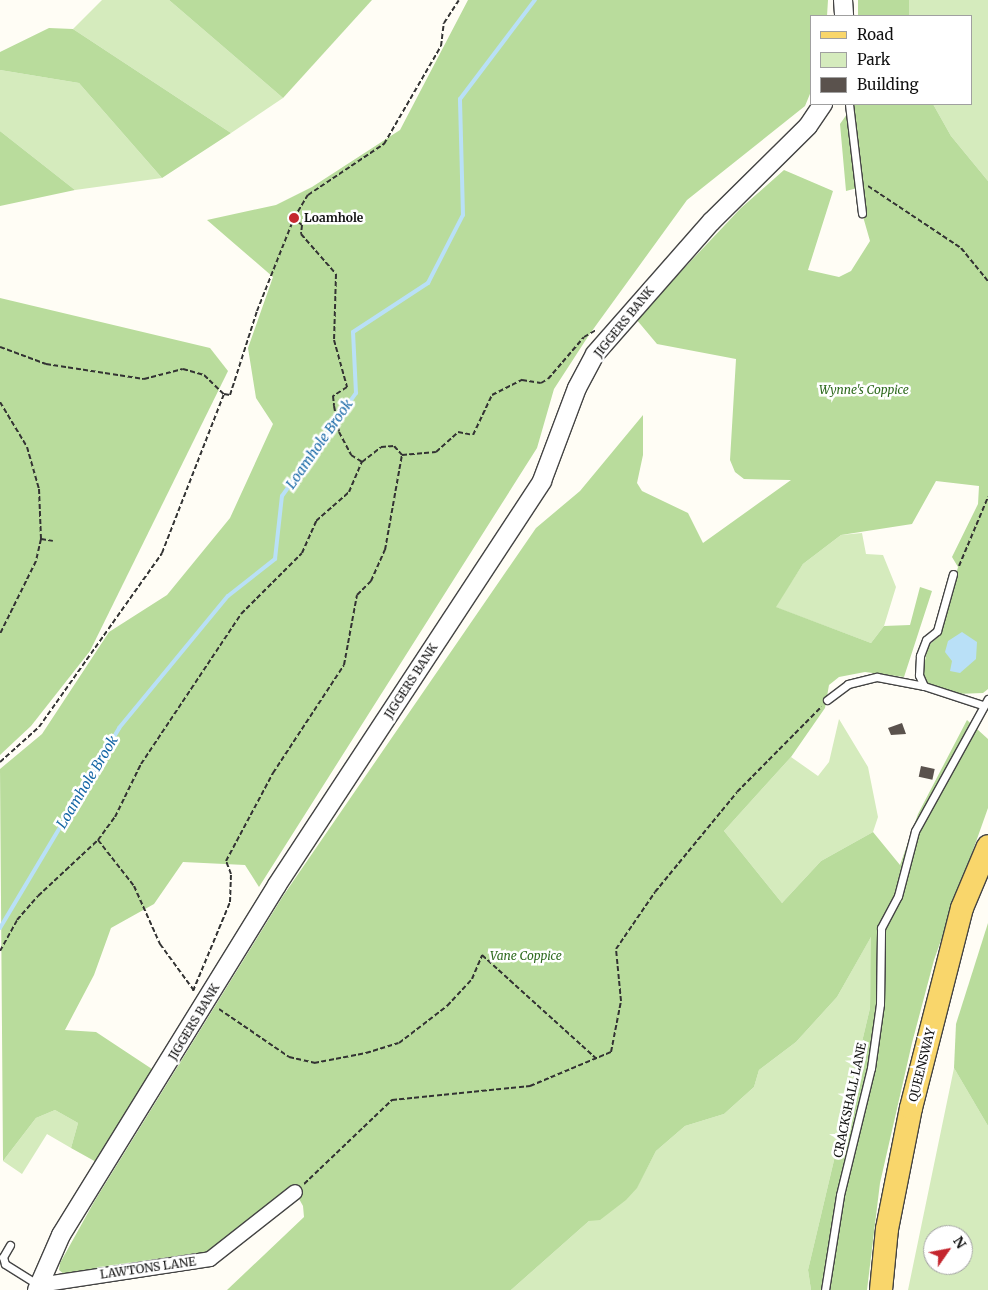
<!DOCTYPE html>
<html>
<head>
<meta charset="utf-8">
<style>
  body { margin:0 }
  #map { position:relative; width:988px; height:1290px; overflow:hidden; background:#fffdf5; font-family:Merriweather,serif }
  div>[style] { position:absolute }
  .green>* { inset:0; background:#d5ebbd }
  .forest>* { inset:0; background:#b9dc9c; transform-origin:0 0 }
  .water>* { inset:0; background:#b9e0f7 }
  .stream>* { height:4px; margin:-2px; padding:0 2px; transform-origin:2px; border-radius:2px; background:#b9e0f7 }
  .building>* { inset:0; background:#5a524d; transform-origin:0 0 }
  .path>* { height:2px; margin-top:-1px; transform-origin:0; background:repeating-linear-gradient(90deg,#333 0 5px,transparent 0 7.5px) }
  .roads { filter:drop-shadow(1px 0 #444) drop-shadow(-1px 0 #444) drop-shadow(0 1px #444) drop-shadow(0 -1px #444) }
  .service>* { height:7px; margin:-3.5px; padding:0 3.5px; transform-origin:3.5px; border-radius:3.5px; background:#fff }
  .minor>* { height:14px; margin:-7px; padding:0 7px; transform-origin:7px; border-radius:7px; background:#fff }
  .tertiary>* { height:18px; margin:-9px; padding:0 9px; transform-origin:9px; border-radius:9px; background:#fff }
  .primary>* { height:22px; margin:-11px; padding:0 11px; transform-origin:11px; border-radius:11px; background:#f9d66b }
  .dots>* { width:14px; height:14px; translate:-50% -50%; box-sizing:border-box; border:2px solid #fff; border-radius:50% }
  span { translate:-50% -50%; white-space:nowrap; text-align:center; line-height:1.15; -webkit-text-stroke:5px #fff; paint-order:stroke }
  .poi-label { font-size:12px; color:#111; font-weight:700 }
  .left { translate:0 -50%; text-align:left }
  .street-label { font-size:12px; color:#111 }
  .park-label { font-size:12px; color:#2f6b1f; font-style:italic }
  .water-label { font-size:14px; color:#1768a6; font-style:italic }
  .legend { position:absolute; left:810px; top:15px; width:162px; height:90px; box-sizing:border-box; background:#fff; border:1px solid #a0a0a0; margin:0; padding:6px 9px; list-style:none; font-size:15px; color:#111 }
  .legend li { display:flex; align-items:center; gap:10px; height:25px }
  .legend b { width:25px; border:1px solid #a0a0a0 }
  .north { position:absolute; left:923px; top:1225px; width:50px; height:50px; box-sizing:border-box; background:#fff; border:1px solid #a0a0a0; border-radius:50%; rotate:57deg; font-size:14px; font-weight:700; line-height:20px; text-align:center; color:#111 }
  .north::after { content:''; display:block; margin:auto; width:18px; height:22px; background:#c4262e; clip-path:polygon(50% 0,100% 100%,50% 72%,0 100%) }
</style>
</head>
<body>
<div id="map">
  <div class="green">
    <i style="clip-path:polygon(102px 0,169px 0,283px 98px,231px 133px,73px 29px)"></i>
    <i style="clip-path:polygon(909px 0,988px 0,988px 181px,951px 136px,933px 104px,972px 104px,972px 16px,907px 16px)"></i>
    <i style="clip-path:polygon(0 70px,79px 83px,162px 178px,75px 190px,0 131px)"></i>
    <i style="clip-path:polygon(862px 533px,866px 554px,883px 555px,896px 587px,884px 626px,871px 643px,775px 607px,803px 564px,841px 535px)"></i>
    <i style="clip-path:polygon(839px 719px,868px 767px,878px 817px,873px 832px,821px 861px,782px 903px,724px 831px,791px 757px,818px 776px,829px 762px)"></i>
    <i style="clip-path:polygon(872px 935px,870px 1008px,808px 1270px,811px 1290px,511px 1290px,589px 1221px,637px 1187px,656px 1151px,685px 1126px,724px 1114px,754px 1087px,759px 1070px,796px 1042px,837px 997px)"></i>
    <i style="clip-path:polygon(evenodd,954px 1068px,988px 1126px,988px 1290px,908px 1290px,954px 1068px,933px 1235px,963px 1235px,963px 1265px,933px 1265px,933px 1235px)"></i>
    <i style="clip-path:polygon(55px 1110px,78px 1123px,71px 1148px,47px 1134px,22px 1174px,3px 1161px,36px 1118px)"></i>
  </div>
  <div class="forest">
    <i style="clip-path:polygon(169px 0,372px 0,283px 98px)"></i>
    <i style="clip-path:polygon(468px 0,828px 0,827px 16px,812px 16px,812px 89px,805px 106px,687px 200px,589px 335px,554px 389px,537px 448px,259px 887px,245px 865px,183px 862px,154px 904px,111px 928px,94px 975px,65px 1030px,96px 1032px,155px 1071px,98px 1163px,71px 1148px,78px 1123px,55px 1110px,36px 1118px,3px 1161px,0 769px,42px 734px,109px 632px,167px 595px,230px 518px,273px 424px,256px 398px,248px 348px,273px 277px,207px 220px,276px 205px,312px 187px,400px 130px)"></i>
    <i style="left:858px;top:0;width:51px;height:16px"></i>
    <i style="clip-path:polygon(49px 28px,73px 29px,231px 133px,162px 178px,79px 83px,0 70px,0 52px)"></i>
    <i style="clip-path:polygon(854px 104px,933px 104px,951px 136px,988px 181px,988px 689px,983px 693px,956px 694px,926px 682px,923px 670px,928px 646px,939px 636px,958px 567px,952px 557px,978px 504px,979px 486px,936px 481px,912px 524px,841px 535px,803px 564px,776px 607px,871px 643px,884px 626px,910px 625px,920px 587px,932px 591px,904px 677px,865px 672px,839px 677px,829px 685px,825px 708px,791px 757px,724px 831px,782px 903px,821px 861px,873px 832px,900px 865px,918px 814px,967px 720px,988px 739px,988px 808px,934px 960px,912px 1043px,880px 1183px,867px 1290px,811px 1290px,808px 1270px,870px 1008px,871px 937px,837px 997px,796px 1042px,759px 1070px,754px 1087px,724px 1114px,685px 1126px,656px 1151px,637px 1188px,626px 1200px,600px 1220px,589px 1221px,511px 1290px,227px 1290px,304px 1217px,303px 1206px,293px 1188px,211px 1254px,64px 1274px,59px 1270px,60px 1263px,94px 1202px,283px 896px,536px 528px,580px 491px,643px 415px,643px 455px,637px 483px,642px 491px,688px 513px,703px 543px,791px 480px,744px 479px,735px 472px,730px 460px,736px 359px,657px 344px,636px 319px,741px 208px,784px 170px,833px 191px,808px 270px,839px 277px,851px 271px,870px 241px,860px 206px,861px 187px,846px 191px,840px 124px)"></i>
    <i style="clip-path:polygon(0 131px,75px 190px,0 206px)"></i>
    <i style="clip-path:polygon(0 298px,210px 348px,228px 371px,90px 651px,31px 726px,0 755px)"></i>
    <i style="clip-path:polygon(988px 923px,988px 1126px,954px 1068px,956px 1024px)"></i>
  </div>
  <div class="water">
    <i style="clip-path:polygon(962px 632px,977px 642px,976px 659px,960px 673px,950px 671px,952px 661px,945px 652px,948px 641px)"></i>
  </div>
  <div class="stream">
    <i style="left:0;top:928px;width:233px;rotate:-59.2deg"></i>
    <i style="left:119px;top:728px;width:171px;rotate:-50.5deg"></i>
    <i style="left:228px;top:596px;width:60px;rotate:-38.2deg"></i>
    <i style="left:275px;top:559px;width:63px;rotate:-83.7deg"></i>
    <i style="left:282px;top:496px;width:127px;rotate:-54.3deg"></i>
    <i style="left:356px;top:393px;width:61px;rotate:-92.8deg"></i>
    <i style="left:353px;top:332px;width:90px;rotate:-33.2deg"></i>
    <i style="left:428px;top:283px;width:76px;rotate:-62.8deg"></i>
    <i style="left:463px;top:215px;width:116px;rotate:-91.5deg"></i>
    <i style="left:460px;top:99px;width:124px;rotate:-52.9deg"></i>
  </div>
  <div class="building">
    <i style="clip-path:polygon(902px 723px,906px 734px,891px 735px,888px 728px)"></i>
    <i style="left:921px;top:766px;width:14px;height:11px;rotate:12deg"></i>
  </div>
  <div class="path">
    <i style="left:868px;top:186px;width:112px;rotate:33.7deg"></i>
    <i style="left:961px;top:248px;width:43px;rotate:50.7deg"></i>
    <i style="left:293px;top:218px;width:11px;rotate:38deg"></i>
    <i style="left:302px;top:225px;width:9px;rotate:96deg"></i>
    <i style="left:301px;top:234px;width:53px;rotate:48.8deg"></i>
    <i style="left:336px;top:274px;width:66px;rotate:91.7deg"></i>
    <i style="left:334px;top:340px;width:49px;rotate:74.5deg"></i>
    <i style="left:347px;top:387px;width:17px;rotate:147deg"></i>
    <i style="left:333px;top:396px;width:10px;rotate:84deg"></i>
    <i style="left:334px;top:406px;width:26px;rotate:79deg"></i>
    <i style="left:339px;top:432px;width:26px;rotate:62deg"></i>
    <i style="left:351px;top:455px;width:13px;rotate:32deg"></i>
    <i style="left:0;top:347px;width:49px;rotate:20.3deg"></i>
    <i style="left:46px;top:364px;width:99px;rotate:8.7deg"></i>
    <i style="left:144px;top:379px;width:40px;rotate:-14.4deg"></i>
    <i style="left:183px;top:369px;width:22px;rotate:16deg"></i>
    <i style="left:204px;top:375px;width:28px;rotate:44deg"></i>
    <i style="left:0;top:402px;width:52px;rotate:59deg"></i>
    <i style="left:27px;top:447px;width:44px;rotate:74.1deg"></i>
    <i style="left:39px;top:489px;width:50px;rotate:87.7deg"></i>
    <i style="left:41px;top:539px;width:23px;rotate:103deg"></i>
    <i style="left:36px;top:561px;width:81px;rotate:116.3deg"></i>
    <i style="left:41px;top:539px;width:12px;rotate:9deg"></i>
    <i style="left:959px;top:566px;width:75px;rotate:-67.2deg"></i>
    <i style="left:0;top:762px;width:52px;rotate:-41.9deg"></i>
    <i style="left:39px;top:727px;width:213px;rotate:-54.7deg"></i>
    <i style="left:162px;top:553px;width:171px;rotate:-68.7deg"></i>
    <i style="left:224px;top:394px;width:6px;rotate:9deg"></i>
    <i style="left:230px;top:395px;width:88px;rotate:-72.2deg"></i>
    <i style="left:257px;top:311px;width:100px;rotate:-68.3deg"></i>
    <i style="left:294px;top:218px;width:27px;rotate:-59deg"></i>
    <i style="left:308px;top:195px;width:92px;rotate:-33.9deg"></i>
    <i style="left:384px;top:144px;width:113px;rotate:-59.8deg"></i>
    <i style="left:441px;top:46px;width:23px;rotate:-83deg"></i>
    <i style="left:444px;top:23px;width:27px;rotate:-57deg"></i>
    <i style="left:98px;top:840px;width:58px;rotate:52deg"></i>
    <i style="left:134px;top:886px;width:64px;rotate:65.9deg"></i>
    <i style="left:160px;top:944px;width:59px;rotate:53.9deg"></i>
    <i style="left:0;top:951px;width:35px;rotate:-61deg"></i>
    <i style="left:17px;top:920px;width:32px;rotate:-49deg"></i>
    <i style="left:38px;top:896px;width:82px;rotate:-43deg"></i>
    <i style="left:98px;top:840px;width:29px;rotate:-54deg"></i>
    <i style="left:115px;top:817px;width:59px;rotate:-63.9deg"></i>
    <i style="left:141px;top:764px;width:180px;rotate:-56.3deg"></i>
    <i style="left:241px;top:614px;width:86px;rotate:-45deg"></i>
    <i style="left:302px;top:553px;width:35px;rotate:-66deg"></i>
    <i style="left:316px;top:521px;width:44px;rotate:-41.3deg"></i>
    <i style="left:349px;top:492px;width:33px;rotate:-67deg"></i>
    <i style="left:362px;top:462px;width:24px;rotate:-38deg"></i>
    <i style="left:381px;top:447px;width:13px;rotate:-4deg"></i>
    <i style="left:394px;top:446px;width:12px;rotate:48deg"></i>
    <i style="left:402px;top:455px;width:34px;rotate:-5deg"></i>
    <i style="left:436px;top:452px;width:30px;rotate:-42deg"></i>
    <i style="left:458px;top:432px;width:15px;rotate:11deg"></i>
    <i style="left:473px;top:435px;width:44px;rotate:-64.6deg"></i>
    <i style="left:492px;top:395px;width:34px;rotate:-27deg"></i>
    <i style="left:522px;top:380px;width:19px;rotate:9deg"></i>
    <i style="left:541px;top:383px;width:8px;rotate:-30deg"></i>
    <i style="left:548px;top:379px;width:55px;rotate:-49.4deg"></i>
    <i style="left:584px;top:337px;width:14px;rotate:-30deg"></i>
    <i style="left:193px;top:991px;width:96px;rotate:-67.4deg"></i>
    <i style="left:230px;top:902px;width:28px;rotate:-88deg"></i>
    <i style="left:231px;top:874px;width:14px;rotate:-111deg"></i>
    <i style="left:226px;top:861px;width:100px;rotate:-61.9deg"></i>
    <i style="left:273px;top:773px;width:129px;rotate:-56.7deg"></i>
    <i style="left:344px;top:665px;width:71px;rotate:-79.5deg"></i>
    <i style="left:357px;top:595px;width:20px;rotate:-45deg"></i>
    <i style="left:371px;top:581px;width:34px;rotate:-66deg"></i>
    <i style="left:385px;top:550px;width:97px;rotate:-79.9deg"></i>
    <i style="left:219px;top:1009px;width:85px;rotate:34.4deg"></i>
    <i style="left:289px;top:1057px;width:26px;rotate:13deg"></i>
    <i style="left:314px;top:1063px;width:53px;rotate:-10.9deg"></i>
    <i style="left:366px;top:1053px;width:34px;rotate:-17deg"></i>
    <i style="left:399px;top:1043px;width:61px;rotate:-37.6deg"></i>
    <i style="left:447px;top:1006px;width:37px;rotate:-47deg"></i>
    <i style="left:472px;top:979px;width:26px;rotate:-67deg"></i>
    <i style="left:482px;top:955px;width:156px;rotate:42.2deg"></i>
    <i style="left:304px;top:1184px;width:122px;rotate:-43.7deg"></i>
    <i style="left:392px;top:1100px;width:139px;rotate:-5.8deg"></i>
    <i style="left:530px;top:1086px;width:88px;rotate:-22.8deg"></i>
    <i style="left:611px;top:1052px;width:52px;rotate:-78.9deg"></i>
    <i style="left:621px;top:1001px;width:52px;rotate:-95.5deg"></i>
    <i style="left:616px;top:949px;width:69px;rotate:-55.6deg"></i>
    <i style="left:655px;top:892px;width:129px;rotate:-50.6deg"></i>
    <i style="left:737px;top:792px;width:120px;rotate:-45.3deg"></i>
  </div>
  <div class="roads">
    <div class="service">
      <i style="left:849px;top:104px;width:110px;rotate:83.2deg"></i>
      <i style="left:953px;top:574px;width:59px;rotate:105.7deg"></i>
      <i style="left:937px;top:631px;width:14px;rotate:141deg"></i>
      <i style="left:926px;top:640px;width:17px;rotate:111deg"></i>
      <i style="left:920px;top:656px;width:19px;rotate:93deg"></i>
      <i style="left:919px;top:675px;width:12px;rotate:66deg"></i>
      <i style="left:924px;top:686px;width:61px;rotate:18.1deg"></i>
      <i style="left:827px;top:700px;width:26px;rotate:-37deg"></i>
      <i style="left:848px;top:684px;width:30px;rotate:-14deg"></i>
      <i style="left:877px;top:677px;width:48px;rotate:10.8deg"></i>
      <i style="left:10px;top:1245px;width:14px;rotate:120deg"></i>
      <i style="left:3px;top:1257px;width:7px;rotate:74deg"></i>
      <i style="left:5px;top:1264px;width:40px;rotate:32deg"></i>
      <i style="left:825px;top:1290px;width:96px;rotate:-81deg"></i>
      <i style="left:840px;top:1195px;width:131px;rotate:-76.3deg"></i>
      <i style="left:871px;top:1068px;width:65px;rotate:-82deg"></i>
      <i style="left:880px;top:1004px;width:76px;rotate:-89.2deg"></i>
      <i style="left:881px;top:928px;width:36px;rotate:-62deg"></i>
      <i style="left:898px;top:896px;width:67px;rotate:-75.3deg"></i>
      <i style="left:915px;top:831px;width:151px;rotate:-61.1deg"></i>
    </div>
    <div class="minor">
      <i style="left:39px;top:1285px;width:173px;rotate:-8.6deg"></i>
      <i style="left:210px;top:1259px;width:108px;rotate:-38.2deg"></i>
    </div>
    <div class="tertiary">
      <i style="left:843px;top:0;width:16px;rotate:86deg"></i>
      <i style="left:37px;top:1290px;width:60px;rotate:-66.4deg"></i>
      <i style="left:61px;top:1235px;width:411px;rotate:-58.3deg"></i>
      <i style="left:277px;top:885px;width:483px;rotate:-56.7deg"></i>
      <i style="left:542px;top:481px;width:99px;rotate:-69.4deg"></i>
      <i style="left:577px;top:388px;width:38px;rotate:-62deg"></i>
      <i style="left:595px;top:354px;width:176px;rotate:-48.7deg"></i>
      <i style="left:711px;top:222px;width:136px;rotate:-44.7deg"></i>
      <i style="left:808px;top:126px;width:27px;rotate:-56deg"></i>
    </div>
    <div class="primary">
      <i style="left:881px;top:1290px;width:61px;rotate:-84.4deg"></i>
      <i style="left:887px;top:1229px;width:123px;rotate:-78.8deg"></i>
      <i style="left:911px;top:1108px;width:206px;rotate:-75.7deg"></i>
      <i style="left:962px;top:908px;width:67px;rotate:-67.2deg"></i>
    </div>
  </div>
  <div class="dots">
    <i style="left:294px;top:218px;background:#c4262e"></i>
  </div>
  <div class="poi-label">
    <span class="left" style="left:304px;top:218px">Loamhole</span>
  </div>
  <div class="street-label">
    <span style="left:624px;top:322px;rotate:-51deg">JIGGERS BANK</span>
    <span style="left:411px;top:681px;rotate:-57deg">JIGGERS BANK</span>
    <span style="left:194px;top:1022px;rotate:-59deg">JIGGERS BANK</span>
    <span style="left:922px;top:1065px;rotate:-76deg">QUEENSWAY</span>
    <span style="left:850px;top:1100px;rotate:-78deg">CRACKSHALL LANE</span>
    <span style="left:148px;top:1268px;rotate:-8deg">LAWTONS LANE</span>
  </div>
  <div class="park-label">
    <span style="left:864px;top:390px">Wynne's Coppice</span>
    <span style="left:526px;top:956px">Vane Coppice</span>
  </div>
  <div class="water-label">
    <span style="left:319px;top:444px;rotate:-55deg">Loamhole Brook</span>
    <span style="left:87px;top:782px;rotate:-59deg">Loamhole Brook</span>
  </div>
  <ul class="legend">
  <li><b style="height:6px;background:#f9d66b"></b>Road</li>
  <li><b style="height:14px;background:#d5ebbd"></b>Park</li>
  <li><b style="height:14px;background:#5a524d"></b>Building</li>
  </ul>
  <div class="north">N</div>
</div>
</body>
</html>
